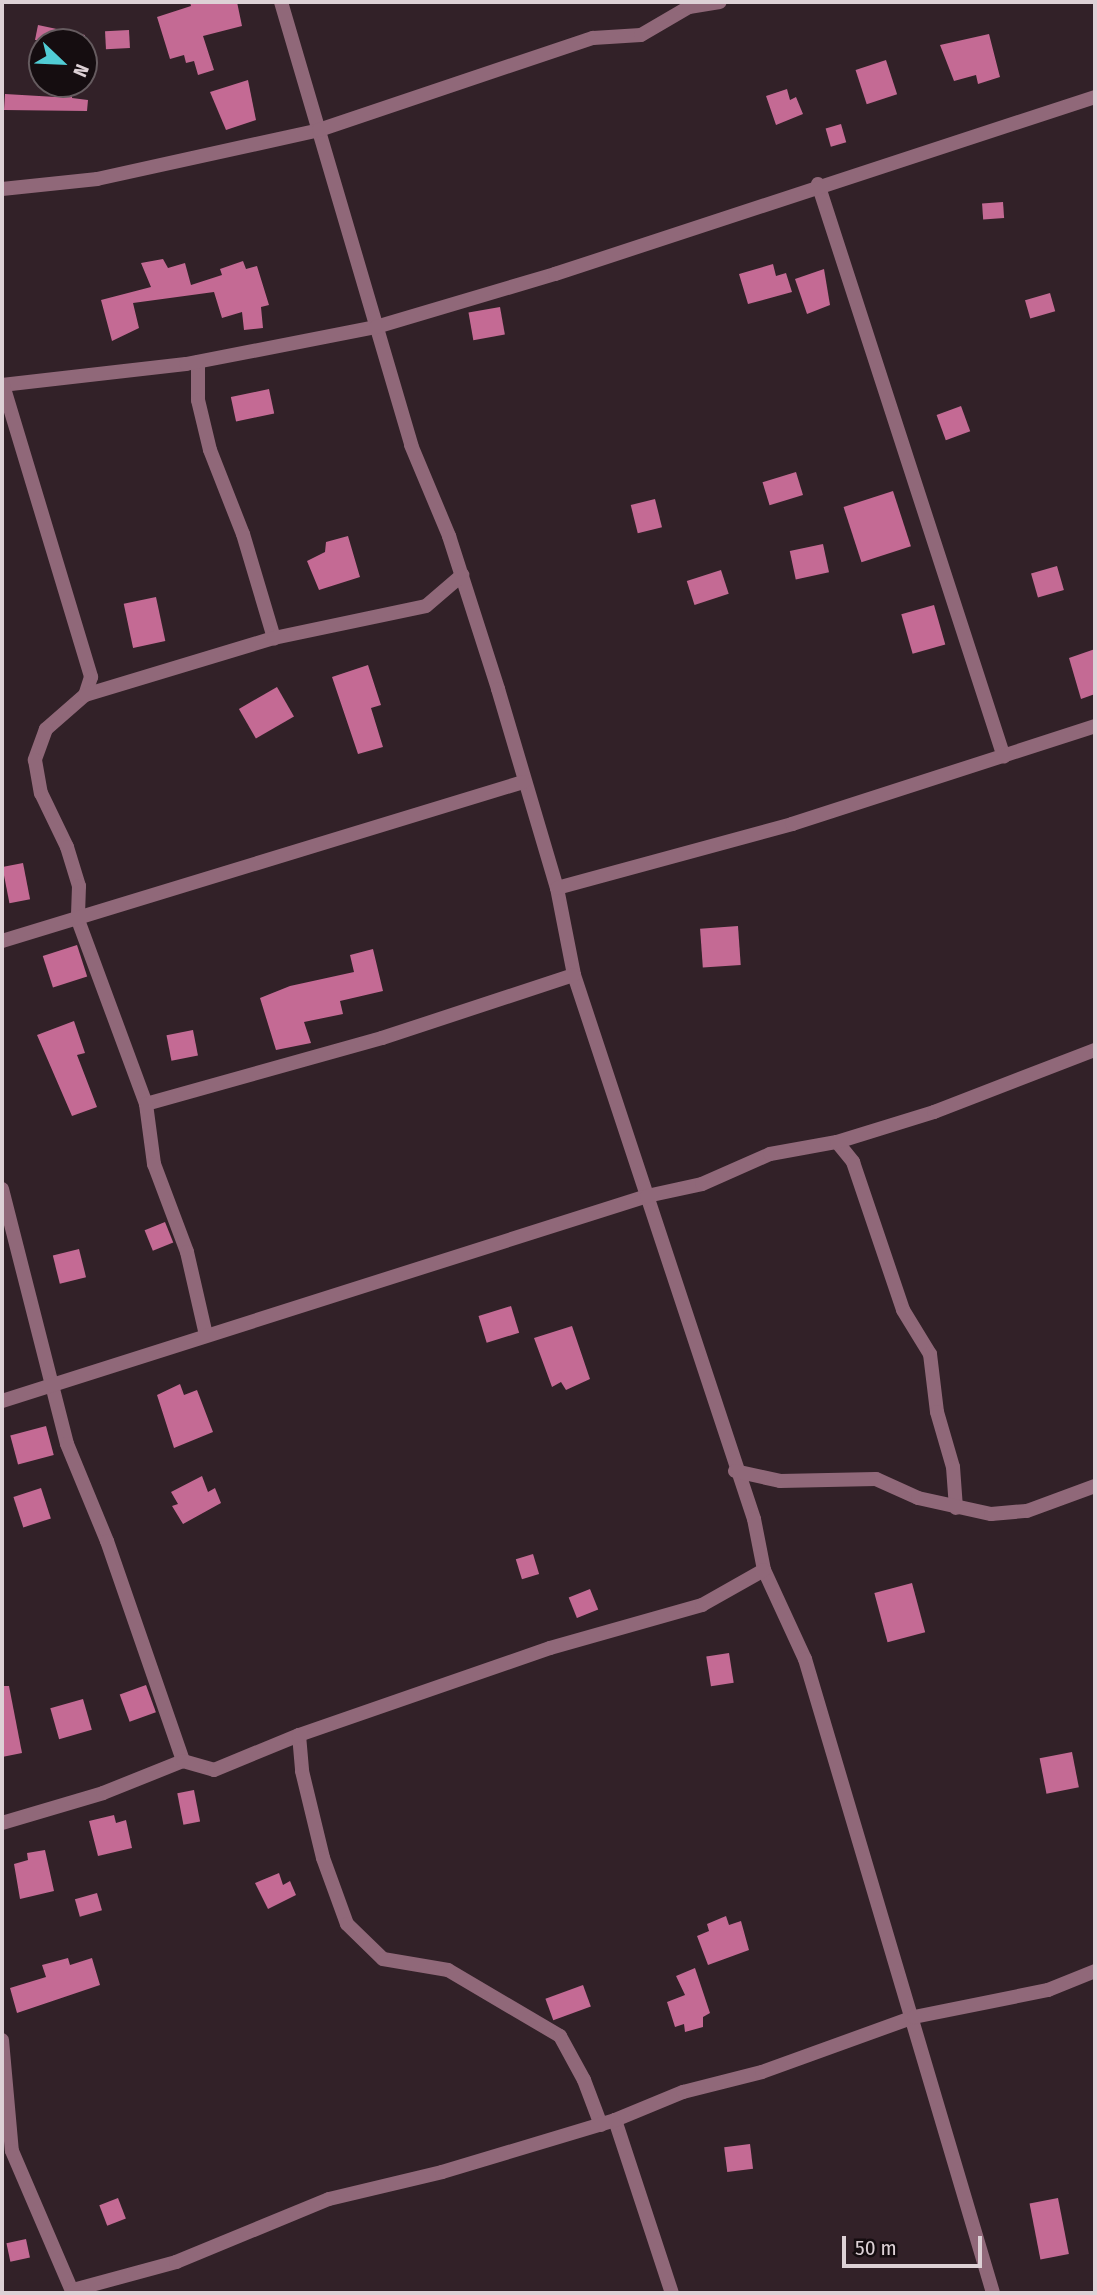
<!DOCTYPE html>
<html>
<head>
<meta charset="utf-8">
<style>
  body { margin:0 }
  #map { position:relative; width:1097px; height:2295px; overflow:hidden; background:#322128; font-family:"Fira Sans Condensed",sans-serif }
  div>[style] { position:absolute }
  .building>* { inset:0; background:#c46a94; transform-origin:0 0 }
  .minor>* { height:14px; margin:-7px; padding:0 7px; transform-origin:7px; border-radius:7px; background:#906879 }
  span { translate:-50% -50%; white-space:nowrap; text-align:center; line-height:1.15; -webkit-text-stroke:7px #150d10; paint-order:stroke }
  .frame { position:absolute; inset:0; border:4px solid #ddd1d6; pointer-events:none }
  .north { position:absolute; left:28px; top:28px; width:70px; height:70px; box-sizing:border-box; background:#150d10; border:2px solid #655b5f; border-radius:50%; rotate:113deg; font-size:19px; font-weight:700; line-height:28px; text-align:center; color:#ddd1d6 }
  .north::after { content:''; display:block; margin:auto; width:24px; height:32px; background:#51ccd5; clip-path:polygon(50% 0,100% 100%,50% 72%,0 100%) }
  .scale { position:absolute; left:842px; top:2236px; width:140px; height:32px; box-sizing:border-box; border:4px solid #ddd1d6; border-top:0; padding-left:9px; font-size:21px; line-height:24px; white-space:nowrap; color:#ddd1d6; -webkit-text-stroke:5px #150d10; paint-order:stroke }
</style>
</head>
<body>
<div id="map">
  <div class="building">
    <i style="clip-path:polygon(190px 2px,237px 2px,242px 26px,203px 36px,214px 70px,198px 75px,194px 61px,186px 63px,184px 55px,170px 59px,157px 17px,191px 6px)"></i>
    <i style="clip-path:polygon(38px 25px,85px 35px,84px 42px,35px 40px)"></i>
    <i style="left:129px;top:30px;width:18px;height:24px;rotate:87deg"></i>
    <i style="clip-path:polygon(989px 34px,1000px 77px,978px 84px,976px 75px,954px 81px,940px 45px)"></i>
    <i style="left:886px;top:60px;width:36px;height:32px;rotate:72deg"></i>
    <i style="clip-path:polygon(248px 80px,256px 120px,226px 130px,210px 92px)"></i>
    <i style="clip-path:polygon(56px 84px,72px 84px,72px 98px,88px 100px,87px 111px,4px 110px,5px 94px,56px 97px)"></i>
    <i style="clip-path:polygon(787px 89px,790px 100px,796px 97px,803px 114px,776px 125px,766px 96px)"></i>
    <i style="left:841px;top:124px;width:19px;height:16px;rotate:74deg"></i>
    <i style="left:1003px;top:202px;width:16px;height:21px;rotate:86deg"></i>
    <i style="clip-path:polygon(163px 259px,168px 268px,185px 263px,191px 285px,222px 275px,220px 269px,243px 261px,246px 269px,257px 266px,269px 305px,261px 307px,263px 328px,244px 330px,242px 312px,222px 318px,214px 292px,133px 303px,139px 328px,112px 341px,101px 300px,151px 287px,141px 263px)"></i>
    <i style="clip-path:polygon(773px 264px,776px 276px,786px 273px,792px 292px,748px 304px,739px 274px)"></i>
    <i style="clip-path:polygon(824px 269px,830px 305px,807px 314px,795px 279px)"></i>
    <i style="left:1050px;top:293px;width:19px;height:26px;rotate:74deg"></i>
    <i style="left:500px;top:307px;width:28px;height:32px;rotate:80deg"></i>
    <i style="left:269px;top:389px;width:25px;height:39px;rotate:78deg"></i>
    <i style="left:961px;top:406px;width:27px;height:26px;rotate:70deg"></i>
    <i style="left:796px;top:472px;width:24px;height:35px;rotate:73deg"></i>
    <i style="left:893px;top:491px;width:58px;height:52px;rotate:72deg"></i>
    <i style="left:655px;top:499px;width:29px;height:25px;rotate:76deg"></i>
    <i style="clip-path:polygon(348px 536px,360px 577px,319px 590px,307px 561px,325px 552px,326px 542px)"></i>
    <i style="left:823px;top:544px;width:29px;height:34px;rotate:78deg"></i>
    <i style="left:1057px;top:566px;width:25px;height:27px;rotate:74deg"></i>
    <i style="left:721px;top:570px;width:25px;height:36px;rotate:72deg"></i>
    <i style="left:156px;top:597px;width:45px;height:33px;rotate:78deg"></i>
    <i style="left:934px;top:605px;width:41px;height:34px;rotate:74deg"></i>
    <i style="clip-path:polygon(1095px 649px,1095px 694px,1081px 699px,1069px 658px)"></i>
    <i style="clip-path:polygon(368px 665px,381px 705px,371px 708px,383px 747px,358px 754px,332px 677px)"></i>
    <i style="left:277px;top:687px;width:34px;height:44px;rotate:60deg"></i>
    <i style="left:23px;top:863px;width:37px;height:21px;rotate:79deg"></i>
    <i style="left:738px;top:926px;width:39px;height:38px;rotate:86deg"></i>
    <i style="left:77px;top:945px;width:33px;height:36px;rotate:72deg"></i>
    <i style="clip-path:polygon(373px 949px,383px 991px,340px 1001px,343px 1014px,304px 1022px,311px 1043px,276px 1050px,260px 998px,290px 986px,354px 972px,350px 955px)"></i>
    <i style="clip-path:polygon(74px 1021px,85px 1053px,77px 1055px,97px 1107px,72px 1116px,37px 1035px)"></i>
    <i style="left:193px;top:1030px;width:26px;height:27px;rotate:79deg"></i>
    <i style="left:165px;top:1222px;width:22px;height:22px;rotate:68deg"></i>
    <i style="left:79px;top:1249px;width:29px;height:27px;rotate:76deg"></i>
    <i style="left:511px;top:1306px;width:28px;height:34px;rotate:73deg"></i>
    <i style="clip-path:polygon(572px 1326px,590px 1379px,566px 1390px,561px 1382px,552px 1387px,534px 1338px)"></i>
    <i style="clip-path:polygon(180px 1384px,184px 1395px,197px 1390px,213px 1432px,174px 1448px,157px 1395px)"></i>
    <i style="left:46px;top:1426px;width:30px;height:37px;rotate:75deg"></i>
    <i style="clip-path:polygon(202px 1476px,208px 1492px,215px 1488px,221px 1503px,183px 1524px,172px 1506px,178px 1504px,171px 1492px)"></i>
    <i style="left:41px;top:1488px;width:32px;height:29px;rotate:72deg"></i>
    <i style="left:533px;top:1554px;width:21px;height:18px;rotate:73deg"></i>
    <i style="left:912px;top:1583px;width:51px;height:39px;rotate:75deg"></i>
    <i style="left:590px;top:1589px;width:22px;height:23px;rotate:68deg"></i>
    <i style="left:729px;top:1653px;width:30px;height:23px;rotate:81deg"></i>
    <i style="left:146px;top:1685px;width:29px;height:28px;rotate:70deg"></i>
    <i style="clip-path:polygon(2px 1686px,9px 1686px,22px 1753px,2px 1757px)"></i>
    <i style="left:83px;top:1699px;width:32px;height:34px;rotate:74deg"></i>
    <i style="left:1072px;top:1752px;width:36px;height:33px;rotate:79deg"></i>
    <i style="left:194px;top:1790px;width:32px;height:17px;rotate:79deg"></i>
    <i style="clip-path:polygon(114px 1815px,116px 1823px,126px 1820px,132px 1848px,98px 1856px,89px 1821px)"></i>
    <i style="clip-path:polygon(45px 1850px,54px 1891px,20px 1899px,14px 1864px,28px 1860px,27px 1853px)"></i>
    <i style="clip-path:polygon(279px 1873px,283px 1885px,290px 1881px,296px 1895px,268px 1909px,255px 1883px)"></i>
    <i style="left:97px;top:1893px;width:18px;height:23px;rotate:74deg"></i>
    <i style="clip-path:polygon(726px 1916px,729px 1925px,741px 1921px,749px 1950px,708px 1965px,697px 1936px,709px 1931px,707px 1924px)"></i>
    <i style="clip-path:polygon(68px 1958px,70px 1965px,92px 1958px,100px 1985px,17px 2013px,10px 1988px,46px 1977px,42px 1965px)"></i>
    <i style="clip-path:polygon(695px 1968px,710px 2013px,703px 2017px,703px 2027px,685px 2032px,684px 2024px,675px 2027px,667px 2002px,685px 1995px,676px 1976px)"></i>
    <i style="left:583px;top:1985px;width:23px;height:40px;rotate:70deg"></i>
    <i style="left:750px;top:2144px;width:25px;height:26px;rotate:83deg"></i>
    <i style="left:118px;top:2198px;width:22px;height:20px;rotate:69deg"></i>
    <i style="left:1058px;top:2198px;width:57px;height:29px;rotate:79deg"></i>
    <i style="left:26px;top:2239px;width:19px;height:20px;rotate:78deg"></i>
  </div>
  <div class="minor">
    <i style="left:281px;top:2px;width:462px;rotate:73.6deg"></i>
    <i style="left:411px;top:445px;width:99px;rotate:67.3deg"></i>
    <i style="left:449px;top:536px;width:161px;rotate:72.2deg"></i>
    <i style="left:498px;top:689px;width:208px;rotate:73.5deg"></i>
    <i style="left:557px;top:888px;width:89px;rotate:78.9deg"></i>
    <i style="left:574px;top:975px;width:573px;rotate:71.69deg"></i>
    <i style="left:754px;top:1519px;width:52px;rotate:78.9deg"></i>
    <i style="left:764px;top:1570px;width:98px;rotate:65.3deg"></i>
    <i style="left:805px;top:1659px;width:661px;rotate:73.48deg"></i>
    <i style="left:818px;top:184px;width:602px;rotate:72.02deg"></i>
    <i style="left:2px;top:189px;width:96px;rotate:-6deg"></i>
    <i style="left:97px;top:179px;width:227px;rotate:-12.4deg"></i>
    <i style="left:319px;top:130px;width:289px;rotate:-18.6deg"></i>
    <i style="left:593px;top:38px;width:48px;rotate:-3.6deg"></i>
    <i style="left:641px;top:35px;width:56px;rotate:-30.3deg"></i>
    <i style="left:689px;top:7px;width:31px;rotate:-9deg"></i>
    <i style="left:198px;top:362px;width:38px;rotate:90deg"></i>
    <i style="left:198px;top:400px;width:51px;rotate:76.5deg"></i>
    <i style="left:210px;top:450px;width:90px;rotate:68.6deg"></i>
    <i style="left:243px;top:534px;width:109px;rotate:73.4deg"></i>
    <i style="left:2px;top:385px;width:185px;rotate:-6.5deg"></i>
    <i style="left:186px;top:364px;width:194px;rotate:-11deg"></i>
    <i style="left:376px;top:327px;width:187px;rotate:-16.5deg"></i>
    <i style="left:555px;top:274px;width:568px;rotate:-18.15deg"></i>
    <i style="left:3px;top:385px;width:305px;rotate:73.2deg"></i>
    <i style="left:91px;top:677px;width:19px;rotate:108deg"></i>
    <i style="left:85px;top:695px;width:52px;rotate:138.9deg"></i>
    <i style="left:46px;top:729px;width:33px;rotate:110deg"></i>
    <i style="left:35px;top:760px;width:34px;rotate:80deg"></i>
    <i style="left:41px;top:793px;width:60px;rotate:64.3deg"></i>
    <i style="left:67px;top:847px;width:41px;rotate:72.9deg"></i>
    <i style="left:79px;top:886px;width:34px;rotate:92deg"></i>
    <i style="left:78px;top:920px;width:196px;rotate:69.7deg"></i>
    <i style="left:146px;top:1104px;width:245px;rotate:-15.6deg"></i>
    <i style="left:382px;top:1038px;width:202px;rotate:-18.2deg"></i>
    <i style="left:85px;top:695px;width:197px;rotate:-16.8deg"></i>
    <i style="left:274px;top:638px;width:155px;rotate:-11.9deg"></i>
    <i style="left:426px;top:606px;width:48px;rotate:-40.7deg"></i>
    <i style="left:557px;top:888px;width:244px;rotate:-15.2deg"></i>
    <i style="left:792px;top:824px;width:318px;rotate:-17.9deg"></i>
    <i style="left:2px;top:941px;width:545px;rotate:-16.97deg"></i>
    <i style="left:146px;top:1104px;width:61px;rotate:82.4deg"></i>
    <i style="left:154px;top:1164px;width:94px;rotate:69.4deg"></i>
    <i style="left:187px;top:1252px;width:85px;rotate:77.1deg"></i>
    <i style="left:837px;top:1142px;width:26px;rotate:51deg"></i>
    <i style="left:853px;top:1162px;width:156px;rotate:71.3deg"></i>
    <i style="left:903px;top:1310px;width:52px;rotate:58.5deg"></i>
    <i style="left:930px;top:1354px;width:58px;rotate:83.1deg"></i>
    <i style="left:937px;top:1412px;width:57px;rotate:73.8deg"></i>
    <i style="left:953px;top:1467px;width:41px;rotate:85.8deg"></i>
    <i style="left:2px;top:1189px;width:263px;rotate:75.7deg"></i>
    <i style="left:67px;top:1444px;width:105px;rotate:67.6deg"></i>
    <i style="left:107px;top:1541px;width:233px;rotate:70.9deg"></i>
    <i style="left:2px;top:1401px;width:677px;rotate:-17.63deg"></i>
    <i style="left:647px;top:1196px;width:56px;rotate:-12.3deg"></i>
    <i style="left:702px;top:1184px;width:74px;rotate:-23.8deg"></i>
    <i style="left:770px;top:1154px;width:68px;rotate:-10.2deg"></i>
    <i style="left:837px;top:1142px;width:102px;rotate:-17.2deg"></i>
    <i style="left:934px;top:1112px;width:173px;rotate:-21.1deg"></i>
    <i style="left:735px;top:1471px;width:46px;rotate:12.5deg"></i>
    <i style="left:780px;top:1481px;width:96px;rotate:-1.2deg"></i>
    <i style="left:876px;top:1479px;width:46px;rotate:24.3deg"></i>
    <i style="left:918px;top:1498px;width:75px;rotate:12.4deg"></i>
    <i style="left:991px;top:1514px;width:36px;rotate:-5deg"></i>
    <i style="left:1027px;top:1511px;width:72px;rotate:-20.2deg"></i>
    <i style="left:299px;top:1735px;width:36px;rotate:85deg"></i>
    <i style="left:302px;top:1771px;width:89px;rotate:76.4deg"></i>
    <i style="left:323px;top:1858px;width:70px;rotate:70deg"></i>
    <i style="left:347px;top:1924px;width:50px;rotate:44.2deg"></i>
    <i style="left:383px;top:1959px;width:66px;rotate:9.6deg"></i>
    <i style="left:448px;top:1970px;width:130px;rotate:30.5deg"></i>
    <i style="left:560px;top:2036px;width:50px;rotate:61.4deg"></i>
    <i style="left:584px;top:2080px;width:48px;rotate:69.3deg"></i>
    <i style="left:2px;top:1823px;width:105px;rotate:-16.5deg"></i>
    <i style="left:103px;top:1793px;width:86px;rotate:-21.8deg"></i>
    <i style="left:183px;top:1761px;width:32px;rotate:16deg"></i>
    <i style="left:214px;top:1770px;width:92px;rotate:-22.4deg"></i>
    <i style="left:299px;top:1735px;width:266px;rotate:-19.1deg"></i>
    <i style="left:550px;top:1648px;width:158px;rotate:-15.8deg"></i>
    <i style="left:702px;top:1605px;width:71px;rotate:-29.4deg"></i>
    <i style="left:2px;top:2040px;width:111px;rotate:84.9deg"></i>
    <i style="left:12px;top:2151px;width:155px;rotate:66.8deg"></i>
    <i style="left:615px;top:2120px;width:182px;rotate:71.8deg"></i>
    <i style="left:73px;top:2290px;width:107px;rotate:-15.2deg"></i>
    <i style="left:176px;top:2262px;width:165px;rotate:-22.4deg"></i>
    <i style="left:329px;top:2199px;width:116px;rotate:-13.4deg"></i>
    <i style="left:442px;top:2172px;width:181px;rotate:-16.7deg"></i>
    <i style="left:615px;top:2120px;width:74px;rotate:-22.4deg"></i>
    <i style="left:683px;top:2092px;width:81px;rotate:-14.2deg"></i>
    <i style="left:762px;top:2072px;width:162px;rotate:-19.9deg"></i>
    <i style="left:914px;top:2017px;width:137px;rotate:-11.4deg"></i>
    <i style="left:1048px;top:1990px;width:51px;rotate:-22deg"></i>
  </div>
  <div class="frame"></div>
  <div class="north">N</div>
  <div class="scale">50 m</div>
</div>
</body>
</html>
